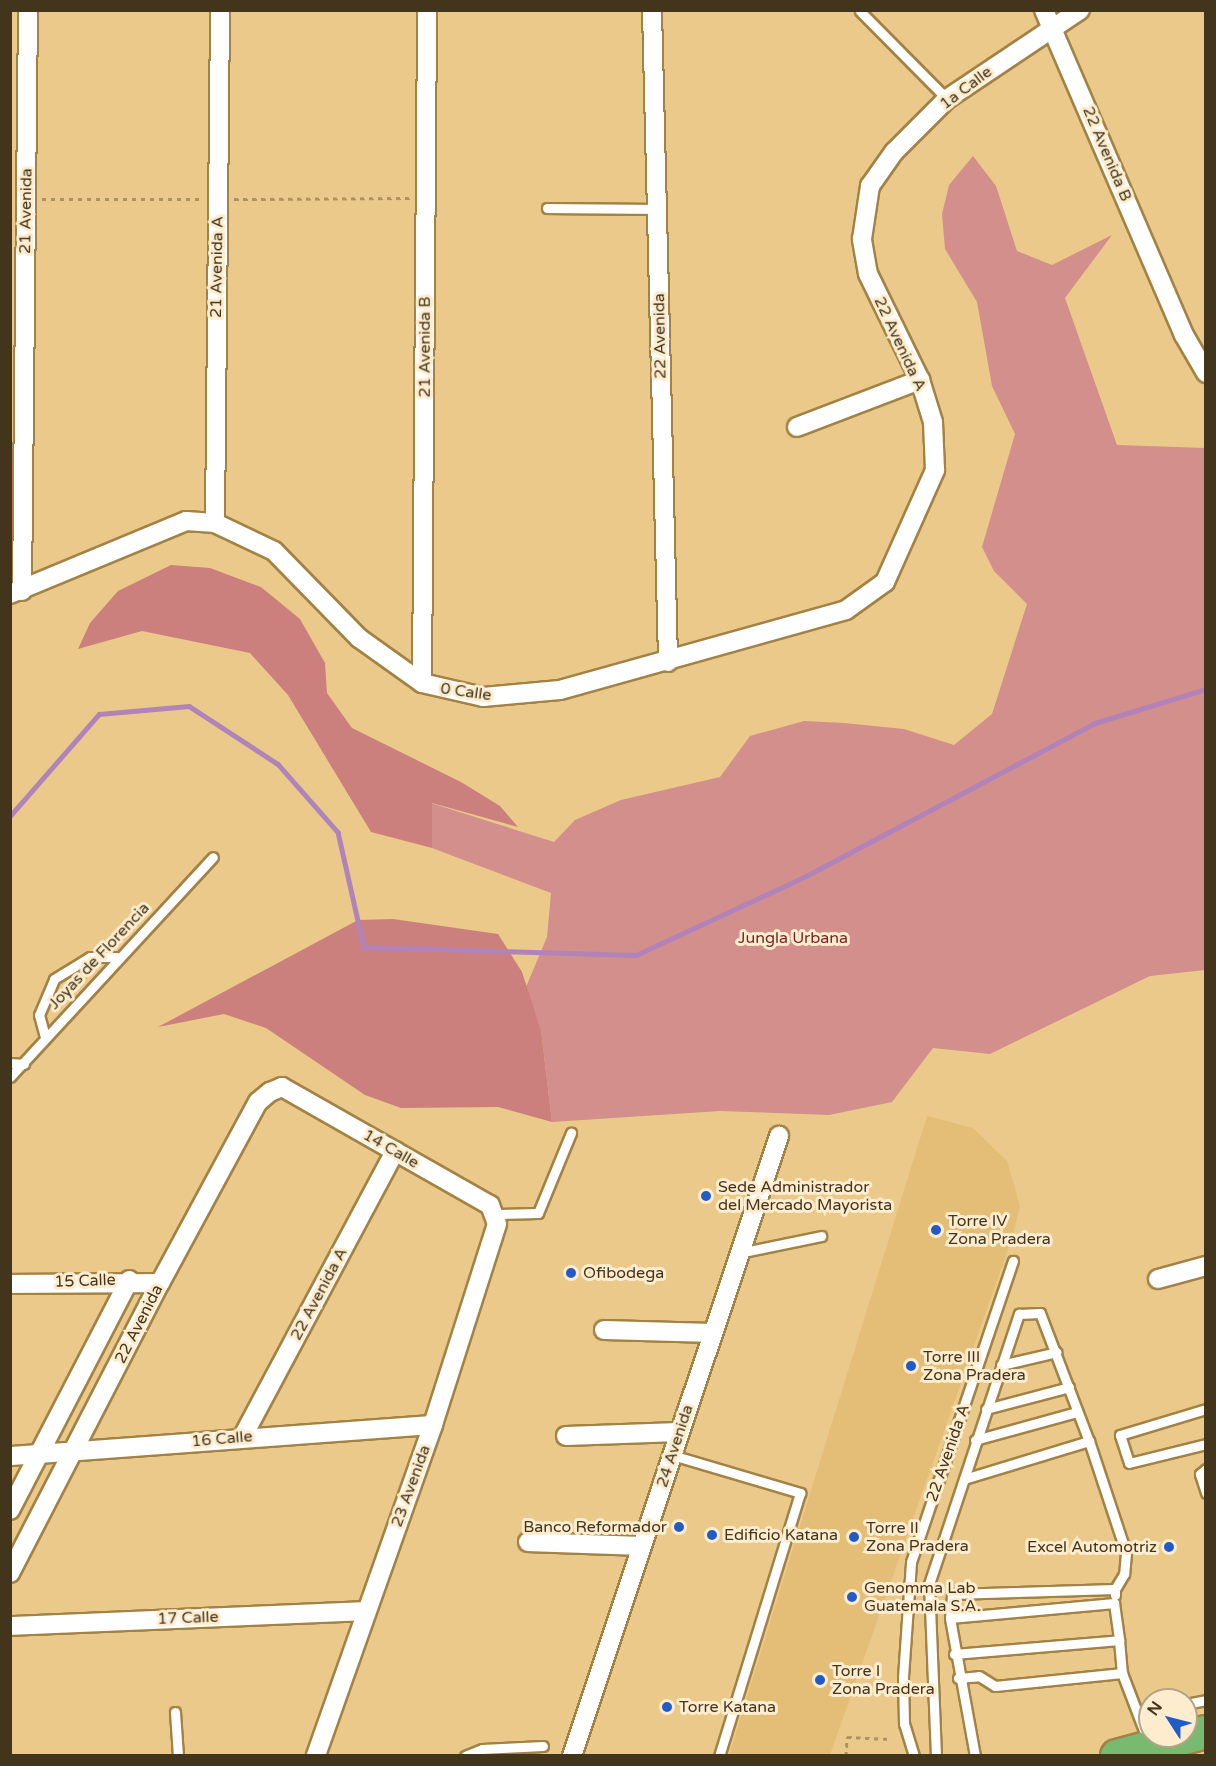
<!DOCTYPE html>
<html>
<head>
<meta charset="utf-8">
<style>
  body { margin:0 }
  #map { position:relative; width:1216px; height:1766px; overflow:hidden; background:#ebc98a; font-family:"Varela Round",sans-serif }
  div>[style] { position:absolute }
  .built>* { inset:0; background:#e4be77 }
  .green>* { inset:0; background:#d38f8c }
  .forest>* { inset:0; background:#cc807e }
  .stream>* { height:4.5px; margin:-2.25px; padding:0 2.25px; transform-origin:2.25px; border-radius:2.25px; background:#b283b9 }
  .path>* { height:3px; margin-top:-1.5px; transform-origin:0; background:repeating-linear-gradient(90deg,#ae9362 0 4.5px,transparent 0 9px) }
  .roads { filter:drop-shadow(2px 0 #a28245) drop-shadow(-2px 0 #a28245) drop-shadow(0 2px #a28245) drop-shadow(0 -2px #a28245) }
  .service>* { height:9px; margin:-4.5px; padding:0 4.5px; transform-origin:4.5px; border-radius:4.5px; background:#fff }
  .minor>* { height:18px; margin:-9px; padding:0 9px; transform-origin:9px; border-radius:9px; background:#fff }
  .trunk>* { height:32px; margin:-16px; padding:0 16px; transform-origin:16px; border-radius:16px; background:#78bb70 }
  .dots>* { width:16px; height:16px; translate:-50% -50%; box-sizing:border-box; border:3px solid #feecce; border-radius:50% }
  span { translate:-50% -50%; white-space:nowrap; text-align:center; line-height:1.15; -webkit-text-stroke:6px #feecce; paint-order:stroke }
  .street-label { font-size:16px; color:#43351c }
  .park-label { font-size:16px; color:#7e2328 }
  .poi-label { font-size:16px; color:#43351c }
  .left { translate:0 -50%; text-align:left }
  .right { translate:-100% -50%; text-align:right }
  .frame { position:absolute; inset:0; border:12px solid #43351c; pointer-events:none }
  .north { position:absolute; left:1138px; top:1688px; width:60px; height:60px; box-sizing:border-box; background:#feecce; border:2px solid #b3a387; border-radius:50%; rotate:306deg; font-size:16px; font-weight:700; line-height:24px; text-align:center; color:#43351c }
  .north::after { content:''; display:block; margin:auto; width:21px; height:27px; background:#225bc8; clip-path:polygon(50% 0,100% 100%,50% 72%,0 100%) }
</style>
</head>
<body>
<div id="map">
  <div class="built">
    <i style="clip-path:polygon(927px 1116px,973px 1128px,1007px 1161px,1020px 1206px,1012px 1238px,830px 1755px,729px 1755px)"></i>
  </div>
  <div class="green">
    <i style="clip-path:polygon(973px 156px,996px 186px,1017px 251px,1052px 265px,1112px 235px,1065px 298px,1117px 445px,1205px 448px,1205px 970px,1150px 976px,990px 1054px,933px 1048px,892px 1102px,829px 1115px,720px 1111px,552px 1122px,541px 1030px,526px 987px,547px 937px,551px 893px,432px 848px,431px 803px,554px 842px,575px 820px,621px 800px,720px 777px,750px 736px,804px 721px,844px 723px,904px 729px,954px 745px,992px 714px,1027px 604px,994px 571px,982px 547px,1015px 434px,992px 386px,977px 302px,945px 249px,942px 214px,949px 185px)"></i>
  </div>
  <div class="forest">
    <i style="clip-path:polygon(171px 565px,210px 568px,261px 587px,300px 619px,325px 663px,327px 693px,352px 728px,461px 782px,500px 806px,518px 827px,432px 803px,432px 848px,371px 832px,288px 695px,250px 653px,142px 631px,78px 649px,90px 623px,118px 591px)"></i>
    <i style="clip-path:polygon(393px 919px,498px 934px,522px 972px,541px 1030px,552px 1122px,498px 1107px,401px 1108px,365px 1095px,266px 1028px,224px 1014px,158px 1027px,358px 920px)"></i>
  </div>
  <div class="stream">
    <i style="left:10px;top:816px;width:135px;rotate:-48.9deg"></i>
    <i style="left:99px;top:714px;width:90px;rotate:-5.1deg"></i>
    <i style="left:189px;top:706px;width:106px;rotate:33.1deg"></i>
    <i style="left:278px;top:764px;width:91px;rotate:48.6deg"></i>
    <i style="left:338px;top:832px;width:118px;rotate:77.3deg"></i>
    <i style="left:364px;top:947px;width:272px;rotate:1.7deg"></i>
    <i style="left:636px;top:955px;width:187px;rotate:-24.9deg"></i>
    <i style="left:806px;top:876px;width:327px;rotate:-27.9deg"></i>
    <i style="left:1095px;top:723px;width:116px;rotate:-17deg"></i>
  </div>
  <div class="path">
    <i style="left:42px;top:199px;width:162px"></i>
    <i style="left:234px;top:199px;width:177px;rotate:-0.3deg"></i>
    <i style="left:846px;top:1756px;width:19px;rotate:-87deg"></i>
    <i style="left:847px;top:1737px;width:42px;rotate:2.7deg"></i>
  </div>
  <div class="roads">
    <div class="service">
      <i style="left:860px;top:11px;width:124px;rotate:45.3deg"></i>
      <i style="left:547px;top:208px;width:110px;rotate:0.5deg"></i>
      <i style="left:45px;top:1037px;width:23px;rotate:-105deg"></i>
      <i style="left:39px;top:1015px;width:39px;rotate:-67deg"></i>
      <i style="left:54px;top:979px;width:42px;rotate:-31.4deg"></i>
      <i style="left:90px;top:957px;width:26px"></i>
      <i style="left:10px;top:1063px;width:14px;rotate:4deg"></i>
      <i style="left:10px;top:1077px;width:299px;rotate:-47.3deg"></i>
      <i style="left:498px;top:1214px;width:40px;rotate:-1.4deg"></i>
      <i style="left:538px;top:1213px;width:87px;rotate:-67.6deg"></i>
      <i style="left:739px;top:1253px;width:84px;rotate:-11.7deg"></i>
      <i style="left:1001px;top:1365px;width:57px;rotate:-13.1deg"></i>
      <i style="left:986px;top:1409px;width:86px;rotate:-14.8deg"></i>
      <i style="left:1206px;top:1409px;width:90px;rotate:163.2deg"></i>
      <i style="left:1120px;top:1435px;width:29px;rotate:72deg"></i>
      <i style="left:1129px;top:1463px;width:79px;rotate:-13.9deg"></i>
      <i style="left:975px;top:1440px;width:106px;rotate:-15.4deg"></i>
      <i style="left:672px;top:1455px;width:134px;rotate:16.5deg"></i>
      <i style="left:800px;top:1493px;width:275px;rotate:107.1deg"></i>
      <i style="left:1206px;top:1469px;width:8px;rotate:140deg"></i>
      <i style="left:1200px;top:1474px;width:20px;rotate:72deg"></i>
      <i style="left:964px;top:1479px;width:131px;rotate:-16.9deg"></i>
      <i style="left:950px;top:1618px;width:24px;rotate:-85deg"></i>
      <i style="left:952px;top:1594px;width:163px;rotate:-1.8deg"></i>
      <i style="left:1115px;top:1589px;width:6px;rotate:90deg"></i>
      <i style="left:954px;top:1654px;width:166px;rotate:-4.8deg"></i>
      <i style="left:1119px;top:1640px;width:33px;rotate:85deg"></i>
      <i style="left:958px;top:1678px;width:21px;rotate:-5deg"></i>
      <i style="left:979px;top:1676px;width:19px;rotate:32deg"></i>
      <i style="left:995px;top:1686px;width:128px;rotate:-5.8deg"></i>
      <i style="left:1122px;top:1673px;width:73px;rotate:69.1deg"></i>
      <i style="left:1186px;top:1704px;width:20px;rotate:-11deg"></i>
      <i style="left:175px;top:1712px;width:44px;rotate:86.1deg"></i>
      <i style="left:465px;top:1756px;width:18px;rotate:-22deg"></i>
      <i style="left:482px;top:1749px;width:61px;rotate:-2.8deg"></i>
      <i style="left:914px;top:1756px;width:34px;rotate:-107deg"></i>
      <i style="left:904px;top:1724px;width:47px;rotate:-91.2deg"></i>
      <i style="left:903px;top:1677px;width:115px;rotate:-86deg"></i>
      <i style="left:911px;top:1562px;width:318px;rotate:-71.3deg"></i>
      <i style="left:936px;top:1756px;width:172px;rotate:-92.3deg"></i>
      <i style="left:929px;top:1584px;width:285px;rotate:-71.6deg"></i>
      <i style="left:1019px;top:1314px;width:21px;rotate:-3deg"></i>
      <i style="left:1040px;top:1313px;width:137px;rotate:69.1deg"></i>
      <i style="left:1089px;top:1441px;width:118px;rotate:71.7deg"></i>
      <i style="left:1126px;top:1553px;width:21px;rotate:95deg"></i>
      <i style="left:1124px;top:1574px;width:17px;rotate:121deg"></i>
      <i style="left:975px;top:1756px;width:140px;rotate:-100.3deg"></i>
      <i style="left:950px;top:1618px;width:165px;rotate:-5.2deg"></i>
      <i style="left:1114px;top:1603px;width:37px;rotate:82deg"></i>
    </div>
    <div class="minor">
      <i style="left:652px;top:10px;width:652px;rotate:88.59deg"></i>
      <i style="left:1044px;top:10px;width:354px;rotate:66.7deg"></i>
      <i style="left:1184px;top:335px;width:44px;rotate:59.9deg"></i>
      <i style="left:797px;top:427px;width:132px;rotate:-20.9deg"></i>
      <i style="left:215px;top:523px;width:513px;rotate:-89.44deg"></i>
      <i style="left:22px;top:591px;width:581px;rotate:-89.41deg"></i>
      <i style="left:10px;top:594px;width:191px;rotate:-22.5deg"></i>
      <i style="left:186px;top:521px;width:29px;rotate:4deg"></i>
      <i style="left:215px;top:523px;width:65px;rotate:25.4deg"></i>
      <i style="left:274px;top:551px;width:122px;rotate:45.7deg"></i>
      <i style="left:359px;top:638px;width:77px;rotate:35.5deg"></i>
      <i style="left:422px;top:683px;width:63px;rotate:12.9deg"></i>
      <i style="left:483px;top:697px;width:77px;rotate:-5.2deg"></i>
      <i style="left:560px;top:690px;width:297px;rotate:-15.6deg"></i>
      <i style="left:846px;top:610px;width:48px;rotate:-35.7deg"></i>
      <i style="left:885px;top:582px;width:123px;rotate:-65.9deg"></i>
      <i style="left:935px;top:470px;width:48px;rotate:-92.4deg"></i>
      <i style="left:933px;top:422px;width:44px;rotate:-107.2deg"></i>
      <i style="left:920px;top:380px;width:118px;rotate:-116.1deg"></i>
      <i style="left:868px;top:274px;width:36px;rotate:-100deg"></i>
      <i style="left:862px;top:239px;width:54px;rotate:-81.4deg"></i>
      <i style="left:870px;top:186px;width:42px;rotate:-54.8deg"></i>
      <i style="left:894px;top:152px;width:75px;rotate:-45deg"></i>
      <i style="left:947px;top:99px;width:160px;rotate:-33.8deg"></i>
      <i style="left:422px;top:683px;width:673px;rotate:-89.57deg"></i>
      <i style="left:1158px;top:1279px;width:50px;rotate:-15.2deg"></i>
      <i style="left:10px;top:1284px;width:150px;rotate:-0.4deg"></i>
      <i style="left:604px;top:1330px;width:109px;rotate:1.6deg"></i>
      <i style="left:243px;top:1436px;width:323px;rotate:-61.9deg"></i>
      <i style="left:566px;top:1436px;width:113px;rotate:-2deg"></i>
      <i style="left:10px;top:1456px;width:424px;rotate:-4.2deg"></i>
      <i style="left:10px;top:1510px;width:259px;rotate:-62.6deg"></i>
      <i style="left:528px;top:1542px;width:113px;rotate:2deg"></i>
      <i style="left:10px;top:1573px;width:326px;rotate:-62.7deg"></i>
      <i style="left:160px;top:1283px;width:206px;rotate:-61.6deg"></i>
      <i style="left:258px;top:1102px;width:16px;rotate:-40deg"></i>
      <i style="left:270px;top:1092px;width:13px;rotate:-23deg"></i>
      <i style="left:282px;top:1087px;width:239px;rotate:29.6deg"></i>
      <i style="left:490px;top:1205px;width:20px;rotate:70deg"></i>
      <i style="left:497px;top:1224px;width:211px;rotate:107.7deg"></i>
      <i style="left:433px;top:1425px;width:351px;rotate:109.5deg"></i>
      <i style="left:10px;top:1626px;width:355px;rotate:-2.4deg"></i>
      <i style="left:572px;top:1756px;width:654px;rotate:-71.54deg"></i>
    </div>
    <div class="trunk">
      <i style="left:1117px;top:1756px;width:92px;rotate:-15.1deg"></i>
    </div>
  </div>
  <div class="dots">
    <i style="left:706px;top:1196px;background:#225bc8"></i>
    <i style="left:936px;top:1230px;background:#225bc8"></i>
    <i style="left:571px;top:1273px;background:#225bc8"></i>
    <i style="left:911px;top:1366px;background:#225bc8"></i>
    <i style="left:679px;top:1527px;background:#225bc8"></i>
    <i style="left:712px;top:1535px;background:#225bc8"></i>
    <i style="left:854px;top:1537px;background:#225bc8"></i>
    <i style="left:1169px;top:1547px;background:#225bc8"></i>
    <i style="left:852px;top:1597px;background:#225bc8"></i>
    <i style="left:820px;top:1680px;background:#225bc8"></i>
    <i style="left:667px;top:1707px;background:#225bc8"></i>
  </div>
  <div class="street-label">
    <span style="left:966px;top:88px;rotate:-37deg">1a Calle</span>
    <span style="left:1107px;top:154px;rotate:67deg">22 Avenida B</span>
    <span style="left:26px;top:211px;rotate:-89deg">21 Avenida</span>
    <span style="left:217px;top:267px;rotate:-89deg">21 Avenida A</span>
    <span style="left:660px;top:336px;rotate:-91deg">22 Avenida</span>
    <span style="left:900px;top:344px;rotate:65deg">22 Avenida A</span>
    <span style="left:425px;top:347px;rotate:-90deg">21 Avenida B</span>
    <span style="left:466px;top:692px;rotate:8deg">0 Calle</span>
    <span style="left:99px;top:956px;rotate:-47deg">Joyas de Florencia</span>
    <span style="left:391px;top:1149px;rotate:30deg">14 Calle</span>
    <span style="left:85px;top:1281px;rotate:-2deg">15 Calle</span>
    <span style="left:319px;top:1294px;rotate:-62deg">22 Avenida A</span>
    <span style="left:139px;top:1324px;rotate:-63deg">22 Avenida</span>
    <span style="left:222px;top:1439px;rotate:-5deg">16 Calle</span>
    <span style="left:675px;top:1446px;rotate:-72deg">24 Avenida</span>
    <span style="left:948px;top:1453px;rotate:-71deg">22 Avenida A</span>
    <span style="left:411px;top:1486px;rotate:-70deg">23 Avenida</span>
    <span style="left:188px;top:1618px;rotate:-2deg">17 Calle</span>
  </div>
  <div class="park-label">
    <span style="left:793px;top:938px">Jungla Urbana</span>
  </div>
  <div class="poi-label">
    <span class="left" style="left:718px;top:1196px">Sede Administrador<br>del Mercado Mayorista</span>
    <span class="left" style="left:948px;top:1230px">Torre IV<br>Zona Pradera</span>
    <span class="left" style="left:583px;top:1273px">Ofibodega</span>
    <span class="left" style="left:923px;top:1366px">Torre III<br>Zona Pradera</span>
    <span class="right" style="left:667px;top:1527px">Banco Reformador</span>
    <span class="left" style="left:866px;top:1537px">Torre II<br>Zona Pradera</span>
    <span class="left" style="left:724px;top:1535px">Edificio Katana</span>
    <span class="right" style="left:1157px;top:1547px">Excel Automotriz</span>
    <span class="left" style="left:864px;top:1597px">Genomma Lab<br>Guatemala S.A.</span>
    <span class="left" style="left:832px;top:1680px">Torre I<br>Zona Pradera</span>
    <span class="left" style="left:679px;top:1707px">Torre Katana</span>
  </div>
  <div class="frame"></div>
  <div class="north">N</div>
</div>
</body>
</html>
